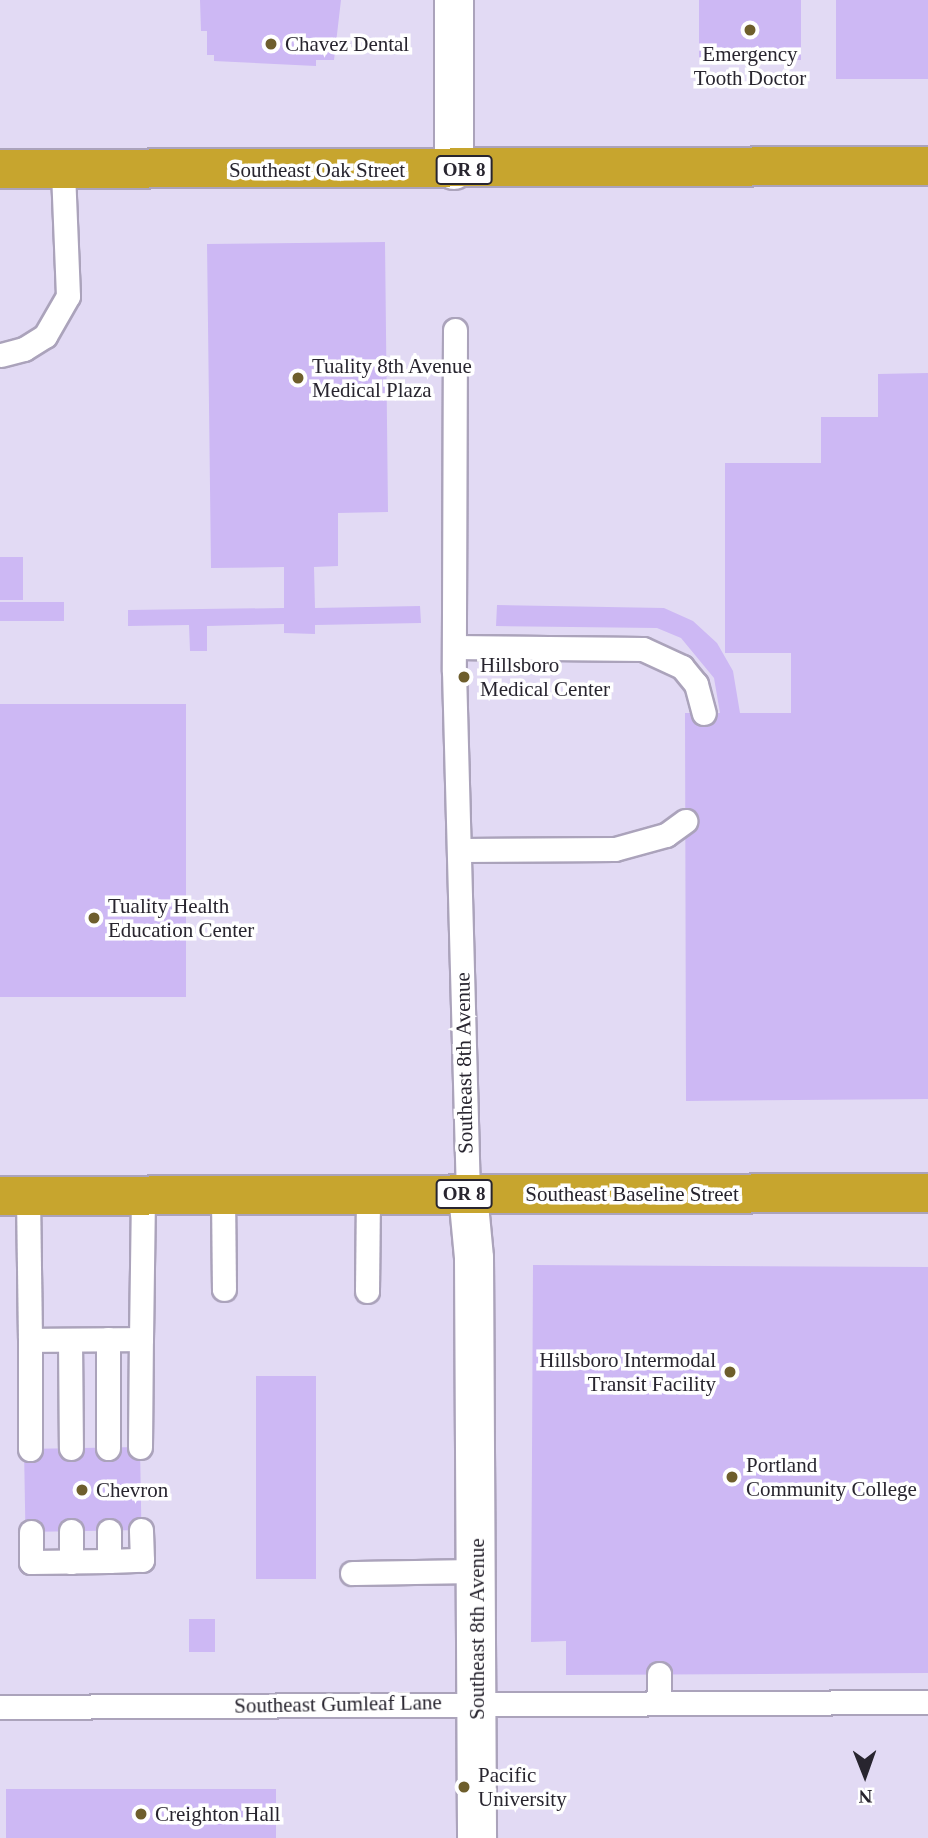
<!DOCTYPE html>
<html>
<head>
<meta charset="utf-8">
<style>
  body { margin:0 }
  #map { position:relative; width:928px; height:1838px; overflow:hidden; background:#e2daf4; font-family:Georgia,serif }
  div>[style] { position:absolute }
  .building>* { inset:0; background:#cdb8f4; transform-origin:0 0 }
  .roads { filter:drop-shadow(2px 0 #aba3bb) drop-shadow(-2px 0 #aba3bb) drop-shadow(0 2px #aba3bb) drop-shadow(0 -2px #aba3bb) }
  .lane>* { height:23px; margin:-11.5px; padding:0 11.5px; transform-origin:11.5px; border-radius:11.5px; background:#fff }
  .street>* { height:38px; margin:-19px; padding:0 19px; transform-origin:19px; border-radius:19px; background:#fff }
  .highway>* { height:38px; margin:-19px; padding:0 19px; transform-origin:19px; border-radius:19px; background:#c7a52e }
  .dots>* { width:19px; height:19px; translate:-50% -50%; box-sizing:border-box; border:4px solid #fff; border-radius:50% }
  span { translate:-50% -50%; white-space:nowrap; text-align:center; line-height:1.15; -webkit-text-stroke:7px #fff; paint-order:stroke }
  .shield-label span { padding:2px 5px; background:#fff; border:2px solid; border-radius:5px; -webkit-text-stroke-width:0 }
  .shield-label { font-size:19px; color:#28252f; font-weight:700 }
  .poi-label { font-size:21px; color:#28252f }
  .left { translate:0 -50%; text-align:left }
  .right { translate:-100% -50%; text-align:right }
  .street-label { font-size:21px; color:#28252f }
  .north { position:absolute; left:830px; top:1740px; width:70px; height:70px; -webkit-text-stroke:5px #fff; paint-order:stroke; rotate:179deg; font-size:19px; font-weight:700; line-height:28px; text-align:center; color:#28252f }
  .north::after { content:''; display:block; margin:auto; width:24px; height:32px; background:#28252f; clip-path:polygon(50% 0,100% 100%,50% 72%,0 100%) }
</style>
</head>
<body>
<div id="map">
  <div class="building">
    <i style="clip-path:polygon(200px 0,341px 0,334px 60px,316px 60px,316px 66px,214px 61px,214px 55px,207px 55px,207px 31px,201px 31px)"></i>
    <i style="left:699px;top:0;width:102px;height:60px"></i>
    <i style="left:836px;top:0;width:92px;height:79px"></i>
    <i style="clip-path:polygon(385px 242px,388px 512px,338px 513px,338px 566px,314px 567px,315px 608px,420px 606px,421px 623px,315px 625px,315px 634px,284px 633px,284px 624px,207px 626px,207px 651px,190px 651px,189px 625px,128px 626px,128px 610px,284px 608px,284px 567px,211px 568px,207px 244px)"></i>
    <i style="clip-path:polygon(928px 373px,928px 1099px,686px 1101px,685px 713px,720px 713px,714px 678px,681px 638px,657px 628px,496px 626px,497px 605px,664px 608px,693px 621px,717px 643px,733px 671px,740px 713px,791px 713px,791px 653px,725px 653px,725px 463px,821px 463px,821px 417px,878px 417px,878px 374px)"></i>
    <i style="left:23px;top:557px;width:43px;height:23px;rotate:90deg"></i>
    <i style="left:0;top:602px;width:64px;height:19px"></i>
    <i style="left:0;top:704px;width:186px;height:293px"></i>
    <i style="clip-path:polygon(533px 1265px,928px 1267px,928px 1673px,566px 1675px,566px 1641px,531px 1642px)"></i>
    <i style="left:256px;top:1376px;width:60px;height:203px"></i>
    <i style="left:140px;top:1447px;width:83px;height:116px;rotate:89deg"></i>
    <i style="left:189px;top:1619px;width:26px;height:33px"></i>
    <i style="left:276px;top:1789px;width:49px;height:270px;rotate:90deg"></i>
  </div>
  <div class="roads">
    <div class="lane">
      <i style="left:455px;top:330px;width:341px;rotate:90.2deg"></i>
      <i style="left:454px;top:671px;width:523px;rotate:88.47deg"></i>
      <i style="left:1px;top:355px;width:24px;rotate:-15deg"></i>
      <i style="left:24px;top:349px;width:25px;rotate:-32deg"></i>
      <i style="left:45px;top:336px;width:46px;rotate:-60.1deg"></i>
      <i style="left:68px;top:296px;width:127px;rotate:-92.3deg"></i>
      <i style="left:454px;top:647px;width:189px;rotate:0.6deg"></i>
      <i style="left:643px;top:649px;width:43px;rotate:24.8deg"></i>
      <i style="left:682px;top:667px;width:22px;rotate:51deg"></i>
      <i style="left:696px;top:684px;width:30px;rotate:75deg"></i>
      <i style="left:462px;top:850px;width:153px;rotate:-0.4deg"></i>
      <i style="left:615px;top:849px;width:53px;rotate:-15.4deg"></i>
      <i style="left:666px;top:835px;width:24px;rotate:-36deg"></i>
      <i style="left:223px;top:1195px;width:94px;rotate:89.4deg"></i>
      <i style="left:28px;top:1196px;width:144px;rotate:89.2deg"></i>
      <i style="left:30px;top:1340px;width:111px;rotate:-0.5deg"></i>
      <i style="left:141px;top:1339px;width:143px;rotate:-89.2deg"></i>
      <i style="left:367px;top:1291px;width:97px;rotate:-89.4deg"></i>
      <i style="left:108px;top:1339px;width:109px;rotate:90deg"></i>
      <i style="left:30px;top:1340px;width:109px;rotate:90deg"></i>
      <i style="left:70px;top:1340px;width:108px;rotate:89.5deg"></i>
      <i style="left:140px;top:1447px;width:108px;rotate:-89.5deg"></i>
      <i style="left:71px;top:1531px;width:31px;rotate:90deg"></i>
      <i style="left:109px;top:1531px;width:30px;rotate:90deg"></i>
      <i style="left:31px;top:1532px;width:30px;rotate:90deg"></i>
      <i style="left:31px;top:1562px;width:78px;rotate:-0.7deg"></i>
      <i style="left:109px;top:1561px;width:33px;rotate:-2deg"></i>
      <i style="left:142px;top:1560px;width:30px;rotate:-92deg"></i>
      <i style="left:352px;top:1573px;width:125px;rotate:-0.9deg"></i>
      <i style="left:659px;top:1703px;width:29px;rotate:-90deg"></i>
      <i style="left:0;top:1707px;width:928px;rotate:-0.31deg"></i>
    </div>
    <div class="street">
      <i style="left:454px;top:0;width:170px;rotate:90deg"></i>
      <i style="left:468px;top:1194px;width:64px;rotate:84.6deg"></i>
      <i style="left:474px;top:1258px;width:580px;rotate:89.7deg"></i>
    </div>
    <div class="highway">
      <i style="left:0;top:169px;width:928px;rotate:-0.19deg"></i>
      <i style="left:0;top:1196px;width:928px;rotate:-0.19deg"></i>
    </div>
  </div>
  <div class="dots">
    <i style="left:750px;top:30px;background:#6e5e2c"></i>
    <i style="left:271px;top:44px;background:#6e5e2c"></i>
    <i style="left:298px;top:378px;background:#6e5e2c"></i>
    <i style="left:464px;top:677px;background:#6e5e2c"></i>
    <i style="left:94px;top:918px;background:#6e5e2c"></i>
    <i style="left:730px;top:1372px;background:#6e5e2c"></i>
    <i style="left:732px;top:1477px;background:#6e5e2c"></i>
    <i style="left:82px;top:1490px;background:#6e5e2c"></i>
    <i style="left:464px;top:1787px;background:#6e5e2c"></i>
    <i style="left:141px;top:1814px;background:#6e5e2c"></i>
  </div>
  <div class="shield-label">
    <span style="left:464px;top:170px">OR 8</span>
    <span style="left:464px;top:1194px">OR 8</span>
  </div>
  <div class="poi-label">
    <span class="left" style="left:285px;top:44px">Chavez Dental</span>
    <span style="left:750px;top:66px">Emergency<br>Tooth Doctor</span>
    <span class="left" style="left:312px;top:378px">Tuality 8th Avenue<br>Medical Plaza</span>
    <span class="left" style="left:480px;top:677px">Hillsboro<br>Medical Center</span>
    <span class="left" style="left:108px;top:918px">Tuality Health<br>Education Center</span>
    <span class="right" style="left:716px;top:1372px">Hillsboro Intermodal<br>Transit Facility</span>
    <span class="left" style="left:746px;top:1477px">Portland<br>Community College</span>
    <span class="left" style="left:96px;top:1490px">Chevron</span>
    <span class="left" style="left:478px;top:1787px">Pacific<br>University</span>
    <span class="left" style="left:155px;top:1814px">Creighton Hall</span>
  </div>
  <div class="street-label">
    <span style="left:317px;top:170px">Southeast Oak Street</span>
    <span style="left:464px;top:1063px;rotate:-91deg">Southeast 8th Avenue</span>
    <span style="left:632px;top:1194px">Southeast Baseline Street</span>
    <span style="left:477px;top:1629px;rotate:-90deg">Southeast 8th Avenue</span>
    <span style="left:338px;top:1704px;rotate:-1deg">Southeast Gumleaf Lane</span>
  </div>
  <div class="north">N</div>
</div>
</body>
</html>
